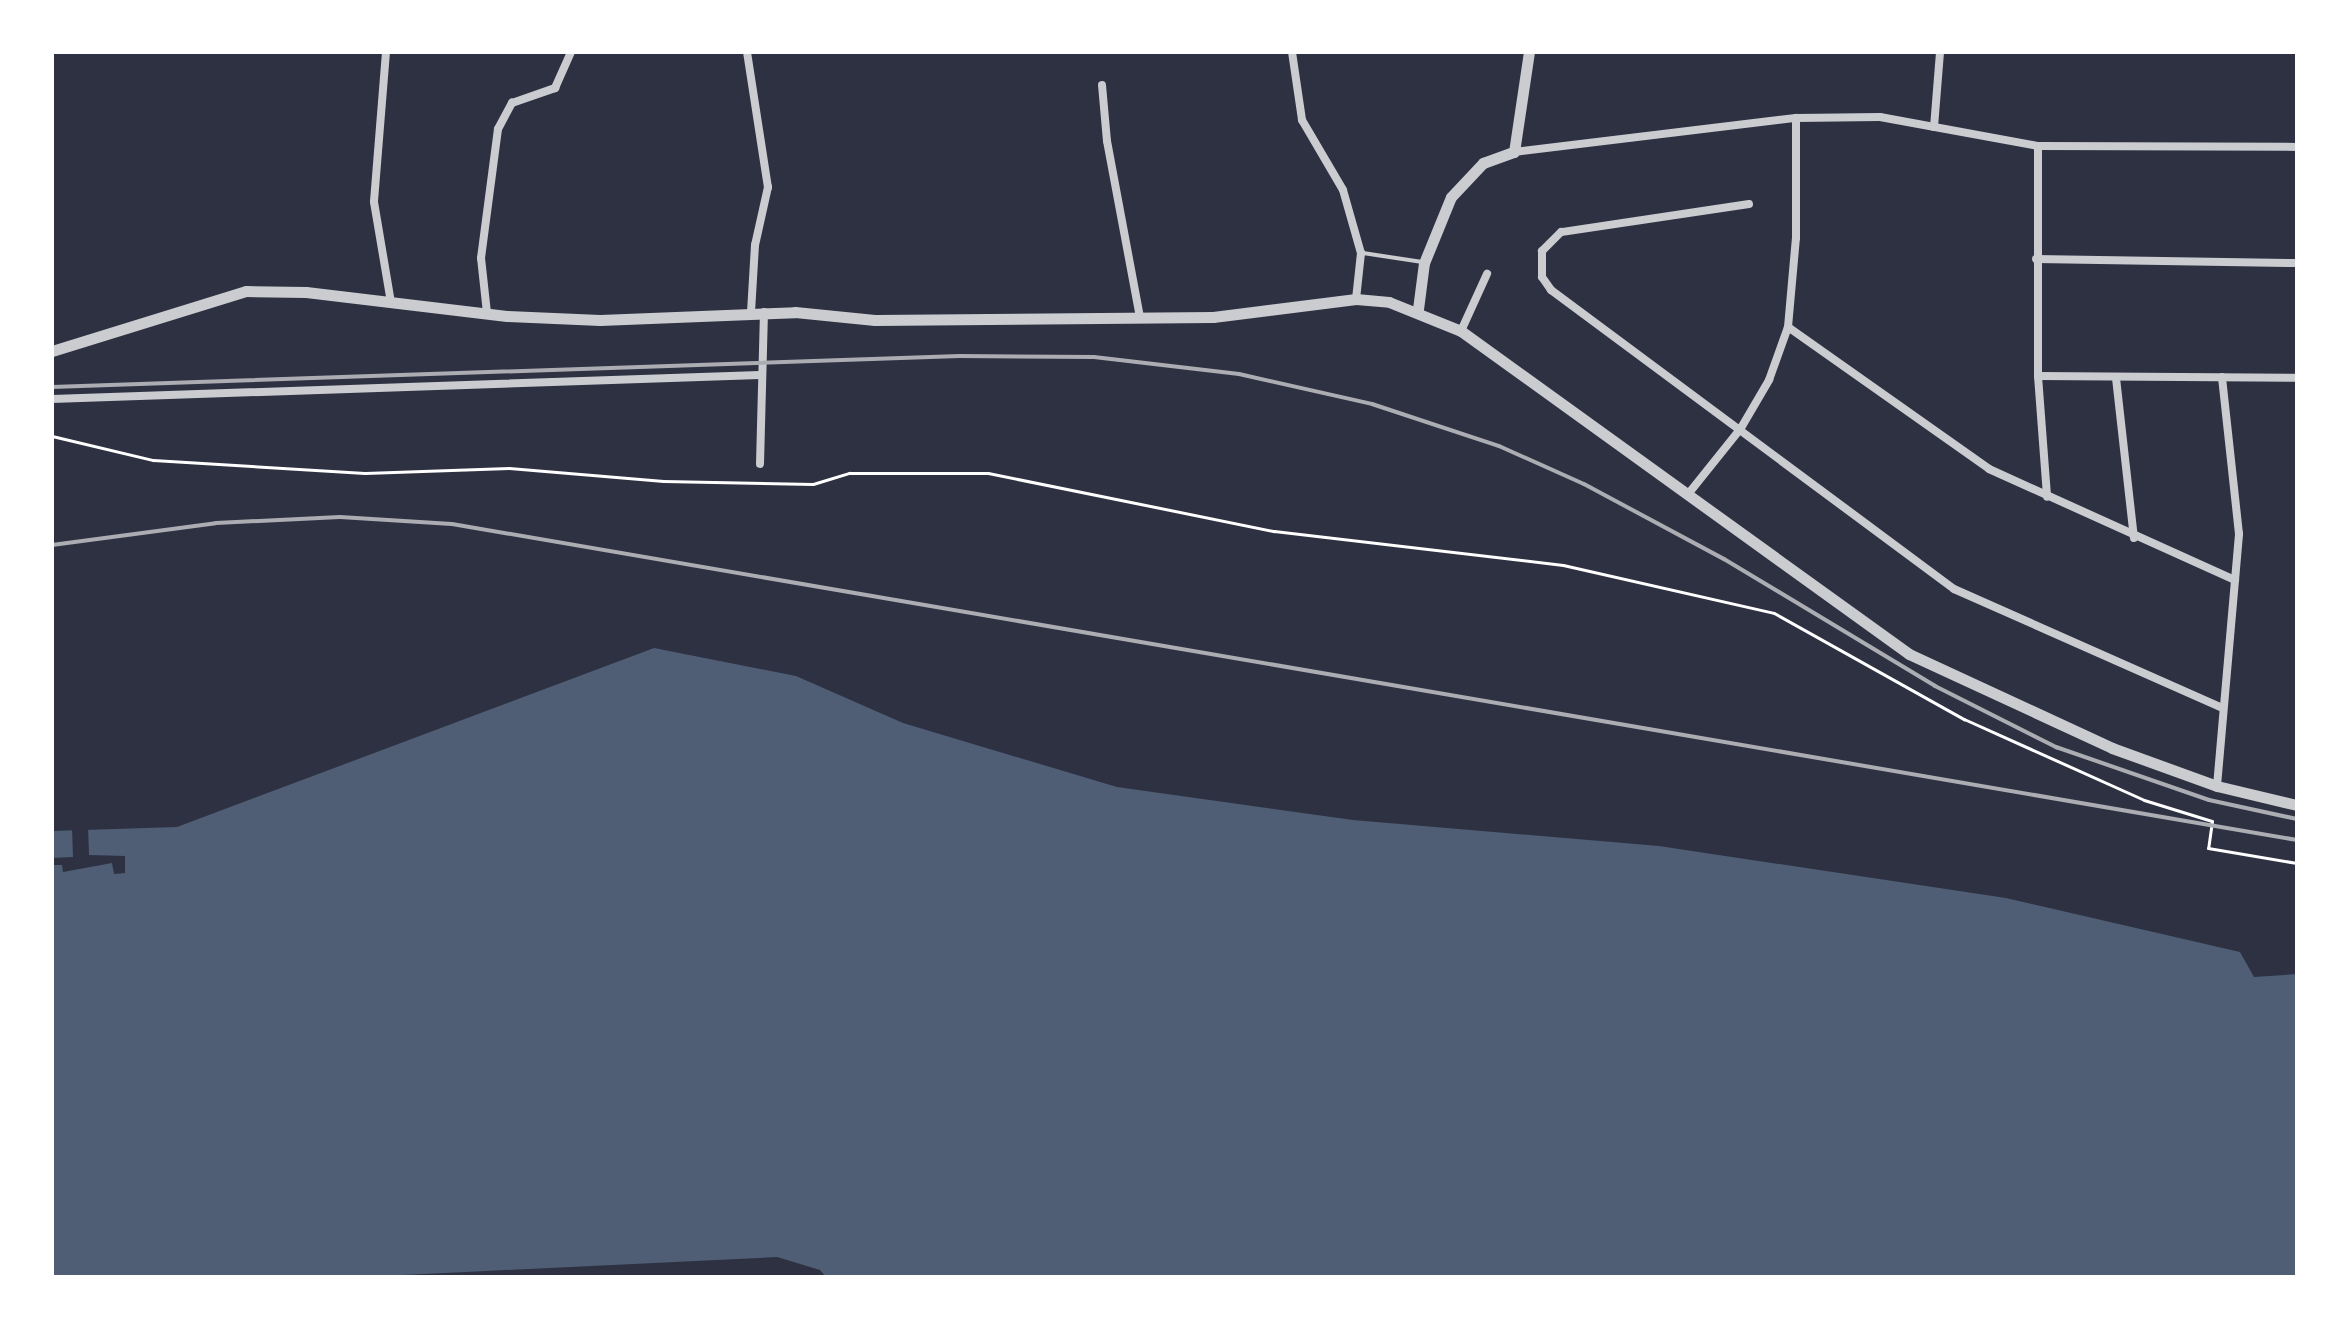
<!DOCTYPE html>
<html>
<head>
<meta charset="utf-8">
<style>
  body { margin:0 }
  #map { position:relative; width:2349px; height:1329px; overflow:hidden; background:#2d3142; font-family:Quicksand,sans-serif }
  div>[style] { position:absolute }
  .water>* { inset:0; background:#4f5d75 }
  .pier>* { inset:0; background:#2d3142 }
  .path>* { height:3px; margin:-1.5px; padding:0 1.5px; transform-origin:1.5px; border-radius:1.5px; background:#fff }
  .service>* { height:4px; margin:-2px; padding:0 2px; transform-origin:2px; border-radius:2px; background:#caccd0 }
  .minor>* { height:8px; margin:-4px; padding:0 4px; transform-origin:4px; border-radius:4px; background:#caccd0 }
  .tertiary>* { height:11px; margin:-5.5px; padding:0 5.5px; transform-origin:5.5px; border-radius:5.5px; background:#caccd0 }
  .rail>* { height:4px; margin:-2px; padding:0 2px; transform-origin:2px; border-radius:2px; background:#abadb3 }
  span { translate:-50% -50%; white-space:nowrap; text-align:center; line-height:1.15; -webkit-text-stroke:8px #fff; paint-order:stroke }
  .frame { position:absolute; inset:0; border:54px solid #fff; pointer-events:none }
</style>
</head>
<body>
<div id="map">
  <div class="water">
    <i style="clip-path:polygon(654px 648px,796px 676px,903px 723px,1117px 787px,1353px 820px,1659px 846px,2006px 898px,2240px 952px,2254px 977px,2297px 974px,2297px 1277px,826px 1277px,820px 1270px,777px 1257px,362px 1277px,52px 1277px,52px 831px,177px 827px)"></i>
  </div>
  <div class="pier">
    <i style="clip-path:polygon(88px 826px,89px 855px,125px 856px,125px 873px,114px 874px,112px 863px,63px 872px,62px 865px,52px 865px,52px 858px,73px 857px,72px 827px)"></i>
  </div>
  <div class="path">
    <i style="left:52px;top:436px;width:104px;rotate:13.4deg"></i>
    <i style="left:153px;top:460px;width:212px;rotate:3.5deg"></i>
    <i style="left:365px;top:473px;width:144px;rotate:-2deg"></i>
    <i style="left:509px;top:468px;width:155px;rotate:4.8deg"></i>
    <i style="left:663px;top:481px;width:150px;rotate:1.1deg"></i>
    <i style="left:813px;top:484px;width:38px;rotate:-17deg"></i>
    <i style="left:849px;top:473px;width:139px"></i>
    <i style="left:988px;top:473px;width:292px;rotate:11.5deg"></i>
    <i style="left:1274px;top:531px;width:291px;rotate:6.7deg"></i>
    <i style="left:1563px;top:565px;width:216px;rotate:12.8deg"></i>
    <i style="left:1774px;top:613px;width:218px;rotate:29.2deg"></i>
    <i style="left:1964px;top:719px;width:197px;rotate:24.2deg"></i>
    <i style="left:2144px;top:800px;width:71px;rotate:17.2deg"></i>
    <i style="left:2212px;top:821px;width:27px;rotate:98deg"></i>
    <i style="left:2208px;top:848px;width:90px;rotate:9.6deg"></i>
  </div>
  <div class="service">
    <i style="left:1363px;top:253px;width:60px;rotate:8.7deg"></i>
  </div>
  <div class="minor">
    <i style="left:386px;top:52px;width:150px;rotate:94.6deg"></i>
    <i style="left:374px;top:202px;width:101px;rotate:80.4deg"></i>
    <i style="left:747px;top:52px;width:137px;rotate:81.2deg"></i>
    <i style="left:768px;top:187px;width:59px;rotate:102.6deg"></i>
    <i style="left:755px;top:245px;width:67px;rotate:93.4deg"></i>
    <i style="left:1292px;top:52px;width:69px;rotate:81.6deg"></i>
    <i style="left:1302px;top:120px;width:81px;rotate:59.6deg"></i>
    <i style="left:1343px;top:190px;width:66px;rotate:74.1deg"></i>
    <i style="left:1361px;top:253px;width:46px;rotate:96.2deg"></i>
    <i style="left:1102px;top:85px;width:56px;rotate:84.9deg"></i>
    <i style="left:1107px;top:141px;width:179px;rotate:79.4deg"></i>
    <i style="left:1934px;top:127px;width:75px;rotate:-85.4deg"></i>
    <i style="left:2038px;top:146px;width:230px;rotate:90deg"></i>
    <i style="left:2038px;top:376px;width:121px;rotate:85.7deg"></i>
    <i style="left:1514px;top:152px;width:284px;rotate:-6.9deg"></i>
    <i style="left:1796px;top:118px;width:84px;rotate:-0.7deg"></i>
    <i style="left:1880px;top:117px;width:161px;rotate:10.4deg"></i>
    <i style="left:2038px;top:146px;width:259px;rotate:0.2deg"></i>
    <i style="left:1749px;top:204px;width:190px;rotate:171.5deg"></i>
    <i style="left:1561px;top:232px;width:27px;rotate:135deg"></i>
    <i style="left:1542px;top:251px;width:26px;rotate:90deg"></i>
    <i style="left:1542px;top:277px;width:16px;rotate:55deg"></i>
    <i style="left:1551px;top:290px;width:502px;rotate:36.57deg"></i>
    <i style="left:1954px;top:589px;width:294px;rotate:23.9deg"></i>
    <i style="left:2036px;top:259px;width:261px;rotate:0.9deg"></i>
    <i style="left:487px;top:313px;width:55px;rotate:-96.2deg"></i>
    <i style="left:481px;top:258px;width:130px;rotate:-82.5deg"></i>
    <i style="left:498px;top:129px;width:30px;rotate:-62deg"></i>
    <i style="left:512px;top:103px;width:46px;rotate:-19.2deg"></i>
    <i style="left:555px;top:88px;width:39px;rotate:-66deg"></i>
    <i style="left:1788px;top:327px;width:246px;rotate:35.2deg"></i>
    <i style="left:1989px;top:469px;width:270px;rotate:24.3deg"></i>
    <i style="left:1461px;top:331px;width:63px;rotate:-65.5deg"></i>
    <i style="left:2038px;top:376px;width:259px;rotate:0.4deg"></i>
    <i style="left:2116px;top:378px;width:161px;rotate:83.6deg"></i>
    <i style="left:52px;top:399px;width:708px;rotate:-1.94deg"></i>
    <i style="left:760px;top:464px;width:152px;rotate:-88.5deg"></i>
    <i style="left:1689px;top:493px;width:83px;rotate:-51.3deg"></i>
    <i style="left:1741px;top:428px;width:56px;rotate:-59.7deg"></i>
    <i style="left:1769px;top:380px;width:56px;rotate:-70.3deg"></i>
    <i style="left:1788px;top:327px;width:89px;rotate:-84.9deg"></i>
    <i style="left:1796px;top:238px;width:120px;rotate:-90deg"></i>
    <i style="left:2217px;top:786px;width:253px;rotate:-85deg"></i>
    <i style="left:2239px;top:534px;width:158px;rotate:-96.2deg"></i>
  </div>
  <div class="tertiary">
    <i style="left:1418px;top:309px;width:46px;rotate:-82.6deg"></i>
    <i style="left:1424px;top:263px;width:71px;rotate:-67.8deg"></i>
    <i style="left:1451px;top:197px;width:47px;rotate:-46.7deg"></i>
    <i style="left:1483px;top:163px;width:33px;rotate:-20deg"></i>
    <i style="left:1514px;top:152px;width:101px;rotate:-81.5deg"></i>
    <i style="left:52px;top:351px;width:203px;rotate:-17.2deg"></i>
    <i style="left:246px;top:291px;width:60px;rotate:1deg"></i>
    <i style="left:306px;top:292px;width:202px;rotate:6.8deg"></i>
    <i style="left:507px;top:316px;width:93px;rotate:2.5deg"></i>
    <i style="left:600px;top:320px;width:195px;rotate:-2.3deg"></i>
    <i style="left:795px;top:312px;width:80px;rotate:5.7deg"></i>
    <i style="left:875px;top:320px;width:338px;rotate:-0.5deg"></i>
    <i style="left:1213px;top:317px;width:144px;rotate:-7.2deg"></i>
    <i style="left:1356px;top:299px;width:33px;rotate:5deg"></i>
    <i style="left:1389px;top:302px;width:78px;rotate:21.9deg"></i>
    <i style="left:1461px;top:331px;width:552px;rotate:35.79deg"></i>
    <i style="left:1909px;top:654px;width:224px;rotate:24.8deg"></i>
    <i style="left:2112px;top:748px;width:112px;rotate:19.9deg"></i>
    <i style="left:2217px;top:786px;width:82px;rotate:13.4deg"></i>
  </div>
  <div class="rail">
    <i style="left:52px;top:387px;width:908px;rotate:-1.96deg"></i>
    <i style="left:959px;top:356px;width:135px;rotate:0.4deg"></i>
    <i style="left:1094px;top:357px;width:146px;rotate:6.7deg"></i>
    <i style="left:1239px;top:374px;width:136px;rotate:12.7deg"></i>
    <i style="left:1372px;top:404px;width:134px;rotate:18.3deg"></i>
    <i style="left:1499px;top:446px;width:93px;rotate:24.1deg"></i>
    <i style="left:1584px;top:484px;width:159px;rotate:28.2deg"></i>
    <i style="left:1724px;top:559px;width:246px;rotate:31deg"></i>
    <i style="left:1935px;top:686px;width:136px;rotate:26.8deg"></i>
    <i style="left:2056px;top:747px;width:162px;rotate:19.1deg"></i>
    <i style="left:2209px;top:800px;width:90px;rotate:12.2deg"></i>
    <i style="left:52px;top:545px;width:165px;rotate:-7.6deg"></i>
    <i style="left:216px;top:523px;width:124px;rotate:-2.8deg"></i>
    <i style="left:340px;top:517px;width:112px;rotate:3.6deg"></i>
    <i style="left:452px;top:524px;width:1872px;rotate:9.72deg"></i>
  </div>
  <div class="frame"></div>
</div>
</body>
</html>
